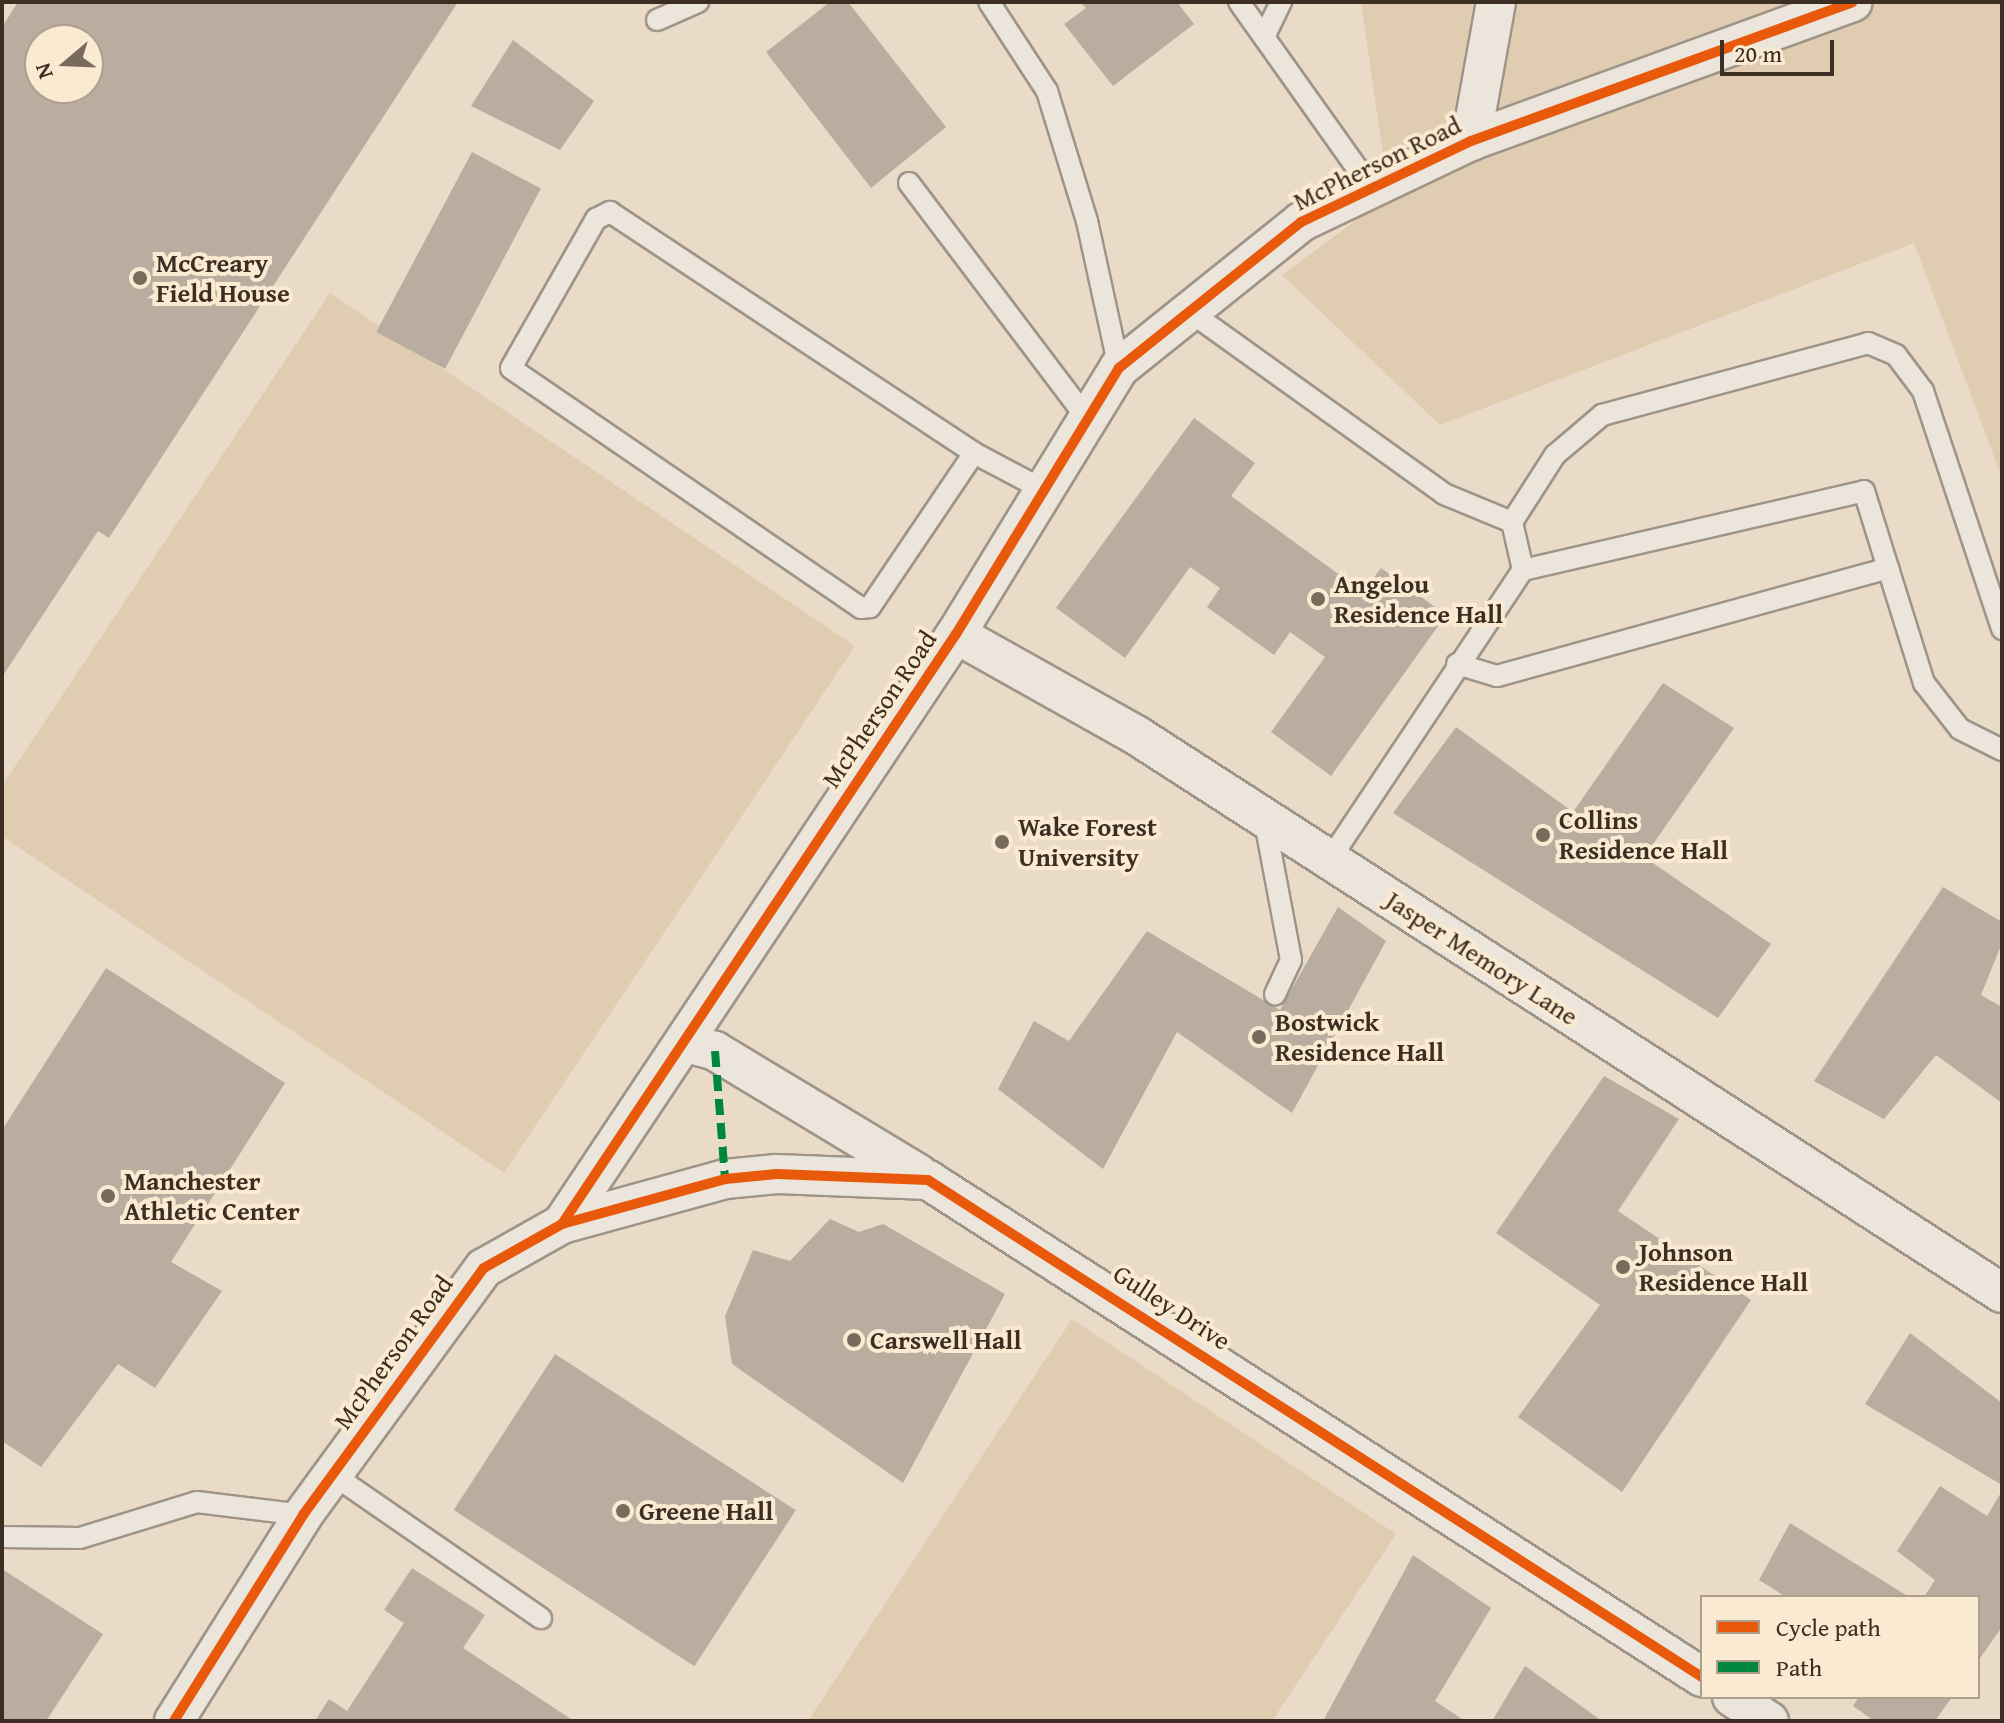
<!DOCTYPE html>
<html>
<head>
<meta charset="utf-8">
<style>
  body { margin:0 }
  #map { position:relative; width:2004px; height:1723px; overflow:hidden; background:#e9dbc7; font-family:"Gentium Book Plus",serif }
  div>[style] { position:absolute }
  .green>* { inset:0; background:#dfccb1 }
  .building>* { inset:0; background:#b8ad9f; transform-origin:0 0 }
  .roads { filter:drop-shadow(2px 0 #9e9487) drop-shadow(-2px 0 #9e9487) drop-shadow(0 2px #9e9487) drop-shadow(0 -2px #9e9487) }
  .service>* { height:20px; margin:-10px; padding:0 10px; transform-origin:10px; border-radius:10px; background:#ece5db }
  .minor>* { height:38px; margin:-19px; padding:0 19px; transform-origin:19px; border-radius:19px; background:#ece5db }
  .quiet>* { height:8px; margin-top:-4px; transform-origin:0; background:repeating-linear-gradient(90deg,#00873e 0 16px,transparent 0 24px) }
  .cycleway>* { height:10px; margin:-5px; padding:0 5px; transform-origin:5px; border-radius:5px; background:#e8590c }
  .dots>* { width:22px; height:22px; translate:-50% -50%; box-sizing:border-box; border:4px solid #faead2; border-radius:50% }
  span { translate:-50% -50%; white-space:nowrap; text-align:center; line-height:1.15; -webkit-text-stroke:8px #faead2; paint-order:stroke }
  .street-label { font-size:26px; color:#3c2e22 }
  .poi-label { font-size:26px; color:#3c2e22; font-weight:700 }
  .left { translate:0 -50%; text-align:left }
  .frame { position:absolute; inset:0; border:4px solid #3c2e22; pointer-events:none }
  .legend { position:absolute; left:1700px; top:1595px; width:280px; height:104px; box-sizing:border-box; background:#faead2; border:2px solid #ae9f8c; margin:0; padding:10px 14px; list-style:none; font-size:24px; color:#3c2e22 }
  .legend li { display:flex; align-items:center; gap:16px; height:40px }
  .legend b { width:40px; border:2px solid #ae9f8c }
  .north { position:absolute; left:24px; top:24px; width:80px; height:80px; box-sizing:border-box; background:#faead2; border:2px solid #ae9f8c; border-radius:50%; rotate:251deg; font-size:22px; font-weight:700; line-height:32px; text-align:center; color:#3c2e22 }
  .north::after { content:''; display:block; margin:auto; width:28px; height:36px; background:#796b5c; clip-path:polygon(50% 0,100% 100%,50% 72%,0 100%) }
  .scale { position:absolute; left:1720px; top:40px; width:114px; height:36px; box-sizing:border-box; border:4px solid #3c2e22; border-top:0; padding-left:10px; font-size:24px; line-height:28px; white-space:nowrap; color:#3c2e22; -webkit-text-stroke:6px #faead2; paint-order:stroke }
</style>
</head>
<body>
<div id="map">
  <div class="green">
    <i style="clip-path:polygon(1361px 2px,2002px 2px,2002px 478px,1914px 243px,1440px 425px,1282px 275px,1389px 196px)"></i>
    <i style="clip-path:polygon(330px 293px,855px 646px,504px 1173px,2px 836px,2px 786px)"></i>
    <i style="clip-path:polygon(1072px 1319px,1396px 1534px,1272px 1721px,808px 1721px)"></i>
  </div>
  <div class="building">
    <i style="clip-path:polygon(evenodd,18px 2px,458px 2px,109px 538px,98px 531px,2px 677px,2px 27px,18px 2px,40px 40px,88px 40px,88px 88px,40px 88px,40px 40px)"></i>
    <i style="clip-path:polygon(830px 2px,848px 2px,946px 127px,871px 188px,766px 52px)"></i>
    <i style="clip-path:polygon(1080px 2px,1177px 2px,1194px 24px,1113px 86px,1064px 24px,1086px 8px)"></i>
    <i style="clip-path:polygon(513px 40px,594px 101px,560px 150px,471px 106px)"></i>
    <i style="left:472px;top:152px;width:78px;height:204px;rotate:28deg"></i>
    <i style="clip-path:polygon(1194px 418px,1255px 463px,1231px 496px,1363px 592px,1381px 568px,1446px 615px,1331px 776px,1271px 732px,1325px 657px,1290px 632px,1274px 655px,1207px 607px,1220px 588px,1190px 567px,1125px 658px,1056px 608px)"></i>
    <i style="clip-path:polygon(1663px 683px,1734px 728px,1644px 857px,1771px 944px,1718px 1018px,1393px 813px,1456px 727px,1573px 812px)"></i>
    <i style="clip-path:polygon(1943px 887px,2002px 922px,2002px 943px,1981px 995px,2002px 1007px,2002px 1103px,1936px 1055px,1884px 1119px,1814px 1081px)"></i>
    <i style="clip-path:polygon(1338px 907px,1386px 941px,1292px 1113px,1177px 1032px,1103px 1169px,998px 1089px,1034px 1021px,1069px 1041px,1147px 931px,1280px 1010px)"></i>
    <i style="clip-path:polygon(106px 968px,285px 1083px,171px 1262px,222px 1291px,155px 1388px,118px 1364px,41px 1467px,2px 1441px,2px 1130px)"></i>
    <i style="clip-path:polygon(1604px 1076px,1679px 1119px,1618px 1211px,1751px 1300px,1622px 1492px,1518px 1417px,1600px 1305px,1496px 1233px)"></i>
    <i style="clip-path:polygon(830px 1219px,859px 1232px,883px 1224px,1005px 1294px,903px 1483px,732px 1364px,725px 1316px,753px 1250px,790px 1261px)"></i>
    <i style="clip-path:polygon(1910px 1333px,2002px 1403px,2002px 1485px,1865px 1404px)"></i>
    <i style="left:555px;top:1354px;width:287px;height:186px;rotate:33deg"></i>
    <i style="clip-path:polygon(1940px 1486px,1987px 1516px,2002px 1491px,2002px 1627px,1978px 1661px,1978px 1597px,1924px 1597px,1935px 1580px,1897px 1551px)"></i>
    <i style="clip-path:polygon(1790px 1523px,1909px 1597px,1786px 1597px,1759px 1580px)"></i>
    <i style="clip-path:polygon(1413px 1555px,1491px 1608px,1435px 1701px,1465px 1721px,1323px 1721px)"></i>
    <i style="clip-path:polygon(412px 1568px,485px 1615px,463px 1648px,574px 1721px,315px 1721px,329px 1699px,347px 1711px,404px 1623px,384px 1610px)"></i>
    <i style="clip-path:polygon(2px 1569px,103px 1634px,46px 1721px,2px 1721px)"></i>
    <i style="clip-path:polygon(1525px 1666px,1602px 1721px,1492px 1721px)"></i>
    <i style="clip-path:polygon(1859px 1697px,1952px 1697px,1935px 1721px,1874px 1721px,1853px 1706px)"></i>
  </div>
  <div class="roads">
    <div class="service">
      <i style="left:989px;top:2px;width:106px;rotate:56.9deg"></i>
      <i style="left:1047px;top:91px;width:136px;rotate:72.9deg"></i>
      <i style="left:1087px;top:221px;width:150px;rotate:77.7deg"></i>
      <i style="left:1239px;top:2px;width:228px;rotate:54.6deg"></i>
      <i style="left:657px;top:20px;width:45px;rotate:-23.7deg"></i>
      <i style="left:1264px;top:37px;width:39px;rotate:-64deg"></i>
      <i style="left:909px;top:183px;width:295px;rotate:52.9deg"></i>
      <i style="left:1186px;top:309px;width:317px;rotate:35.6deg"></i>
      <i style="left:1444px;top:494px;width:74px;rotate:22.4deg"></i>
      <i style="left:974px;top:453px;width:186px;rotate:124deg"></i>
      <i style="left:870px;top:607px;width:9px;rotate:174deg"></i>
      <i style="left:861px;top:608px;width:424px;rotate:-145.6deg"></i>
      <i style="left:511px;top:368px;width:172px;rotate:-60.3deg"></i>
      <i style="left:596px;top:219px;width:16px;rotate:-27deg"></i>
      <i style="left:610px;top:212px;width:437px;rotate:33.5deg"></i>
      <i style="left:974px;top:453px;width:75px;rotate:27.9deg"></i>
      <i style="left:1523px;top:570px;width:350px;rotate:-13deg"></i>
      <i style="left:1864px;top:491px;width:81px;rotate:72.7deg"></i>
      <i style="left:1457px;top:664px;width:42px;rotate:16.7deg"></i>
      <i style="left:1497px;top:676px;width:406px;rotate:-15.4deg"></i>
      <i style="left:1888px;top:568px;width:121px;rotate:72.6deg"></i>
      <i style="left:1924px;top:683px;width:58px;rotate:52deg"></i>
      <i style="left:1960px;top:729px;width:47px;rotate:26.6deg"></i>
      <i style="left:1264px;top:817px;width:146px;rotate:79.3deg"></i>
      <i style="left:1291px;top:960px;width:38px;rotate:115deg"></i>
      <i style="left:1330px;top:859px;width:348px;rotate:-56.3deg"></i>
      <i style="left:1523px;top:570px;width:49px;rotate:-102.9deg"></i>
      <i style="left:1512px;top:522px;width:80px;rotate:-57.3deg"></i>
      <i style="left:1555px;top:455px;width:62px;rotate:-40.4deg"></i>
      <i style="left:1602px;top:415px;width:276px;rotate:-15.1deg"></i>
      <i style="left:1868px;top:343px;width:30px;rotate:23deg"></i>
      <i style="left:1896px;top:355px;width:45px;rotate:53.1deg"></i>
      <i style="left:1923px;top:391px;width:251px;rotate:71.6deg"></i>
      <i style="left:332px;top:1474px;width:254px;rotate:34.6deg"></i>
      <i style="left:2px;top:1537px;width:78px;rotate:0.7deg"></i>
      <i style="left:80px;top:1538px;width:122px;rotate:-17.1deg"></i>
      <i style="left:197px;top:1502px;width:107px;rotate:7deg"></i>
    </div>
    <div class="minor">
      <i style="left:1471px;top:141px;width:141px;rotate:-79.8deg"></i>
      <i style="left:956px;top:634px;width:206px;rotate:29.3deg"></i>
      <i style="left:1136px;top:735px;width:1030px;rotate:32.8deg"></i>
      <i style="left:686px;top:1043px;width:30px;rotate:15deg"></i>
      <i style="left:715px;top:1051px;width:238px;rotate:31.1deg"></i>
      <i style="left:562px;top:1224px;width:709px;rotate:-56.27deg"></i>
      <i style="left:956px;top:634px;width:312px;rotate:-58.5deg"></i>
      <i style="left:1119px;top:368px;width:233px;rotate:-38.7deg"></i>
      <i style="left:1301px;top:222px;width:188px;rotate:-25.5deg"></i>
      <i style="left:1471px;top:141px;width:406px;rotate:-20deg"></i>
      <i style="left:1732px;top:1697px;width:44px;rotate:33deg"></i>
      <i style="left:174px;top:1721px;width:243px;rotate:-57.9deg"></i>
      <i style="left:303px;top:1515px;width:306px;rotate:-53.8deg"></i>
      <i style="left:484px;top:1268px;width:90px;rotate:-29.4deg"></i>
      <i style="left:562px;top:1224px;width:169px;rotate:-15.4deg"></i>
      <i style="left:725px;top:1179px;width:52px;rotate:-5.5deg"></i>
      <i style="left:777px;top:1174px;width:151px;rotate:2.3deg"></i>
      <i style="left:928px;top:1180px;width:920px;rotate:32.71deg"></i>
    </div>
  </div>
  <div class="quiet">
    <i style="left:715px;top:1051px;width:128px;rotate:85.5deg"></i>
  </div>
  <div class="cycleway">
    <i style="left:562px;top:1224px;width:709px;rotate:-56.27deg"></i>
    <i style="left:956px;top:634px;width:312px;rotate:-58.5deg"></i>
    <i style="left:1119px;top:368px;width:233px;rotate:-38.7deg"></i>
    <i style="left:1301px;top:222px;width:188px;rotate:-25.5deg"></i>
    <i style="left:1471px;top:141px;width:406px;rotate:-20deg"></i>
    <i style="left:174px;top:1721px;width:243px;rotate:-57.9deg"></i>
    <i style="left:303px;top:1515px;width:306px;rotate:-53.8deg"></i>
    <i style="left:484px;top:1268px;width:90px;rotate:-29.4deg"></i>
    <i style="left:562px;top:1224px;width:169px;rotate:-15.4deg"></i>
    <i style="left:725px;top:1179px;width:52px;rotate:-5.5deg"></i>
    <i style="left:777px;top:1174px;width:151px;rotate:2.3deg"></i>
    <i style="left:928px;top:1180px;width:920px;rotate:32.71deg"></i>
  </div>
  <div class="dots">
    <i style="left:140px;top:278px;background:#796b5c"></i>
    <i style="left:1318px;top:599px;background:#796b5c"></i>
    <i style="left:1543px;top:835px;background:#796b5c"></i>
    <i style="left:1002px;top:842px;background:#796b5c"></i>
    <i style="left:1259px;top:1037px;background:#796b5c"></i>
    <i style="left:108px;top:1196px;background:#796b5c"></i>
    <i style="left:1623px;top:1267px;background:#796b5c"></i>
    <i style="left:854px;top:1340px;background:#796b5c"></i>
    <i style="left:623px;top:1511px;background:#796b5c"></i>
  </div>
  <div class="street-label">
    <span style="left:1377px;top:163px;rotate:-26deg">McPherson Road</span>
    <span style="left:879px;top:709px;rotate:-56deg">McPherson Road</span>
    <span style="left:1482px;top:958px;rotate:33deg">Jasper Memory Lane</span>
    <span style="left:1172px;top:1307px;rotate:33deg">Gulley Drive</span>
    <span style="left:393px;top:1352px;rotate:-54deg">McPherson Road</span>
  </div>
  <div class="poi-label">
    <span class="left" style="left:156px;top:278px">McCreary<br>Field House</span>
    <span class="left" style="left:1334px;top:599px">Angelou<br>Residence Hall</span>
    <span class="left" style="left:1559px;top:835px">Collins<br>Residence Hall</span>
    <span class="left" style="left:1018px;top:842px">Wake Forest<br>University</span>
    <span class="left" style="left:1275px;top:1037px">Bostwick<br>Residence Hall</span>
    <span class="left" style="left:124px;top:1196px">Manchester<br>Athletic Center</span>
    <span class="left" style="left:1639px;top:1267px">Johnson<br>Residence Hall</span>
    <span class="left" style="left:870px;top:1340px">Carswell Hall</span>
    <span class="left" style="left:639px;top:1511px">Greene Hall</span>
  </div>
  <div class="frame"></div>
  <ul class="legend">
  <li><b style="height:10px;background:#e8590c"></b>Cycle path</li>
  <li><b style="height:10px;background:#00873e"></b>Path</li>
  </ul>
  <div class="north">N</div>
  <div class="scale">20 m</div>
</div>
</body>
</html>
